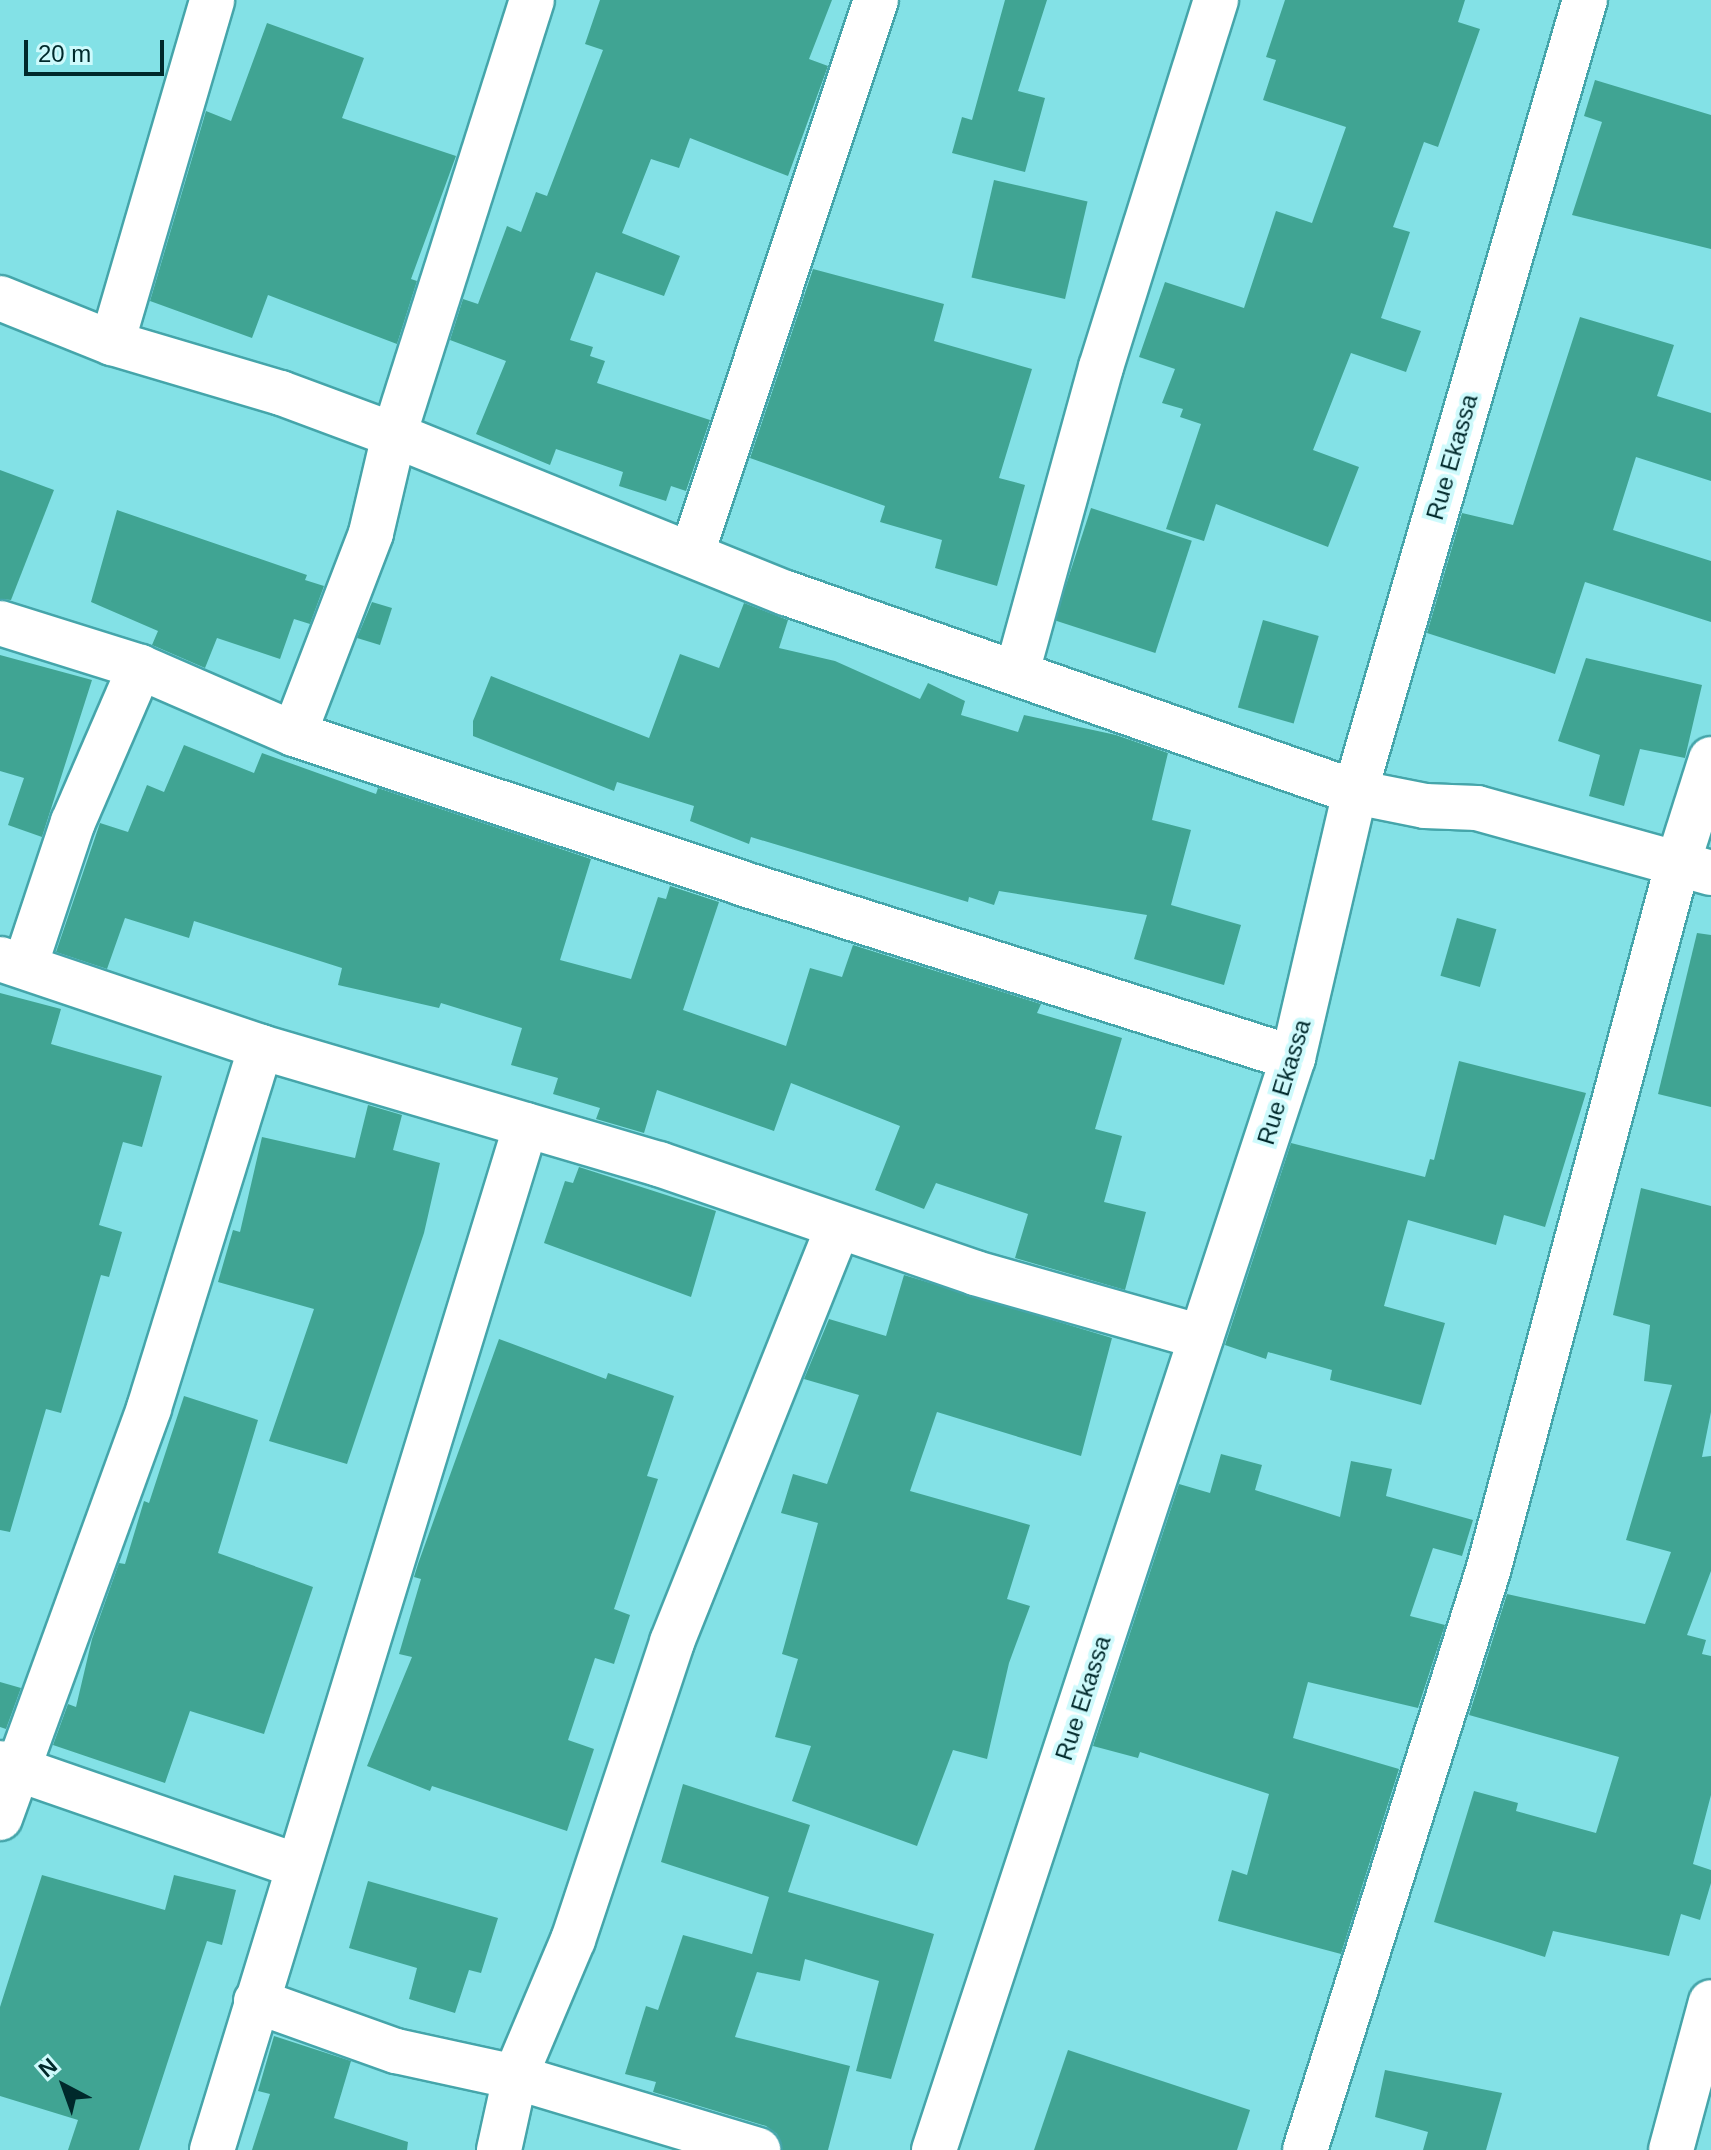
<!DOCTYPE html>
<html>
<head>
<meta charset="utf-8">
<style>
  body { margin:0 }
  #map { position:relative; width:1711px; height:2150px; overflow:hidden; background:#83e1e6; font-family:Helvetica,sans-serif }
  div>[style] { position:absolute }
  .building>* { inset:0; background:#40a493; transform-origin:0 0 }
  .roads { filter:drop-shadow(2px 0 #45a5aa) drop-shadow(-2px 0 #45a5aa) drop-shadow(0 2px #45a5aa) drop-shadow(0 -2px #45a5aa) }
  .minor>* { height:44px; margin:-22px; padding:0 22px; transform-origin:22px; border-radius:22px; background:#fff }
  span { translate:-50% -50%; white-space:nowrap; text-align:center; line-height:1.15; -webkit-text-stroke:8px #cefafc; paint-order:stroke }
  .street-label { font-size:24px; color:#00292b }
  .north { position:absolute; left:24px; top:2046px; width:80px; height:80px; -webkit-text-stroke:6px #cefafc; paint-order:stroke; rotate:319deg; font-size:22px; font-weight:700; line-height:32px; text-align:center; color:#00292b }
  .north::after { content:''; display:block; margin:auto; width:28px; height:36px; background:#00292b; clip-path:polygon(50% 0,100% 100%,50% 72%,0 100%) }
  .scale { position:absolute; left:24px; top:40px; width:140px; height:36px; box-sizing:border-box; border:4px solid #00292b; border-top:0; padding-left:10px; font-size:24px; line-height:28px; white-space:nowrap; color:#00292b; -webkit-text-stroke:6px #cefafc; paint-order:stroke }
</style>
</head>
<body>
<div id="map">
  <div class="building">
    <i style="clip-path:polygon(600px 0,832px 0,809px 59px,828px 66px,788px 176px,690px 138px,679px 168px,651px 159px,622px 233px,680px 256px,664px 296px,596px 272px,570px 340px,593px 347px,590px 356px,605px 361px,597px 383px,710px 420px,686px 491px,671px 486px,666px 501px,619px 486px,623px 472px,556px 449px,550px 465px,476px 434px,506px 361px,450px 340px,463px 299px,478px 304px,507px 226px,521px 232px,536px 192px,547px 196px,603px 50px,585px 44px)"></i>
    <i style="clip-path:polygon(1005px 0,1047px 0,1018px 91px,1045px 98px,1025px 172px,952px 153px,962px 117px,972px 120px)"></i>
    <i style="clip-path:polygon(1285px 0,1465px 0,1458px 22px,1480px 29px,1438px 147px,1424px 142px,1393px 227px,1410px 232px,1381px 318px,1421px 331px,1406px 372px,1351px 353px,1313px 450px,1359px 467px,1328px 547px,1216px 504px,1204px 541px,1166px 529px,1201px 424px,1180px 417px,1183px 409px,1162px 403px,1175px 369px,1139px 357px,1165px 282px,1244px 308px,1276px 211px,1312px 223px,1346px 127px,1263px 100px,1276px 60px,1266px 57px)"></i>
    <i style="clip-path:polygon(267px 23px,364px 58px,342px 118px,456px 156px,411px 279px,417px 281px,397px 344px,268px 295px,252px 338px,150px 301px,206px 111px,231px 121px)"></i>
    <i style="clip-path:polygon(1595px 80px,1711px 115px,1711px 249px,1572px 215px,1602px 122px,1584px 116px)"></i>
    <i style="left:994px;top:180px;width:96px;height:100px;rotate:13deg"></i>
    <i style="clip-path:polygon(813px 269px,944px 304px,934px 341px,1032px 369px,999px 478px,1025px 485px,997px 586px,935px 568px,942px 540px,880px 522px,885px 506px,750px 458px)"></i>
    <i style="clip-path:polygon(1580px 317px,1674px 345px,1657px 396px,1711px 413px,1711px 481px,1636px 457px,1613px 530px,1711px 561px,1711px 622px,1585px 582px,1555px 674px,1427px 633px,1462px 513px,1513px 525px)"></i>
    <i style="clip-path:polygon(0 470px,54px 490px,11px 600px,0 599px)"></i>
    <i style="left:1091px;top:508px;width:106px;height:118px;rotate:18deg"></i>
    <i style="clip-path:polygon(117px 510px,307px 575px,305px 580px,324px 586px,310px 624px,294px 619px,280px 659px,217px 638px,205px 668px,152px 645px,158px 631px,91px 602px)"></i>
    <i style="clip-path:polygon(372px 602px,392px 608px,380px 645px,357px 638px)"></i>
    <i style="clip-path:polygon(744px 603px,788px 620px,779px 648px,835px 661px,920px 699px,928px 683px,965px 701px,961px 715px,1018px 732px,1024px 715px,1116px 735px,1168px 753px,1152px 820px,1191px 830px,1171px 905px,1241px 925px,1224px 985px,1134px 959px,1147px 915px,999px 891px,994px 905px,969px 897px,968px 902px,751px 837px,749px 844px,690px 821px,694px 806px,617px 782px,614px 791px,473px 736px,473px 721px,491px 676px,649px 738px,680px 654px,719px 668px)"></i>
    <i style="left:1263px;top:620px;width:58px;height:91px;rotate:16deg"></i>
    <i style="clip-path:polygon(0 655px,92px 680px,42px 837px,8px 825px,24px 778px,0 771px)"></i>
    <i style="clip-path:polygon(1586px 658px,1702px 685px,1685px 758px,1640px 749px,1624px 806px,1589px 796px,1600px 755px,1558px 741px)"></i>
    <i style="clip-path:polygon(184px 745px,254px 773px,262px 753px,376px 794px,378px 788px,591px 859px,560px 960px,631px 979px,658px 897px,666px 899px,670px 886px,719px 902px,683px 1010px,786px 1046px,810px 968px,842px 977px,853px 945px,1041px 1004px,1037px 1013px,1122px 1038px,1095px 1129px,1122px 1136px,1104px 1202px,1146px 1212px,1125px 1290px,1015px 1258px,1028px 1214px,936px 1183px,924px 1209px,875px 1190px,900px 1126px,791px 1083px,774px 1131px,657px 1090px,644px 1133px,596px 1119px,600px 1108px,553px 1094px,558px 1078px,511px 1065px,522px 1028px,441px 1003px,439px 1008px,338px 985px,342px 968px,194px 921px,189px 938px,125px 918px,107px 969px,56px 952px,100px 823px,128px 832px,147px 785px,164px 792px)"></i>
    <i style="left:1457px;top:918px;width:41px;height:60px;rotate:16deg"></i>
    <i style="clip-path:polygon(1697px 933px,1711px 935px,1711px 1107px,1658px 1094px)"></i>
    <i style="clip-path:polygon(0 993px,61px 1009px,51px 1044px,162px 1076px,142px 1147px,123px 1142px,99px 1225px,122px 1232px,109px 1277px,101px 1275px,61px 1413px,46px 1409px,10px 1532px,0 1530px)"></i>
    <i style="clip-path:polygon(1459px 1061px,1586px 1093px,1545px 1227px,1504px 1215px,1496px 1245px,1408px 1220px,1384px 1306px,1445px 1323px,1421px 1405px,1330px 1380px,1332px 1370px,1268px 1352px,1266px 1359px,1225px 1345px,1291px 1143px,1425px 1177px,1430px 1159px,1434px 1160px)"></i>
    <i style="clip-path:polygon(368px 1105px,402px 1115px,393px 1150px,440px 1163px,424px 1233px,347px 1464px,269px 1441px,314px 1309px,218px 1282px,233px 1230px,240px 1232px,262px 1137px,355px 1158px)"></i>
    <i style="clip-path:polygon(579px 1167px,716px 1211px,691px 1297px,544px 1243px,565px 1181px,573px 1183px)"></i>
    <i style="clip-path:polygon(1641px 1188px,1711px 1206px,1711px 1412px,1702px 1457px,1711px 1456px,1711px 1571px,1687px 1635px,1706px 1640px,1702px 1654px,1711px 1656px,1711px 1795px,1693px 1864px,1711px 1870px,1711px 1883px,1700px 1920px,1681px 1914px,1669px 1956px,1553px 1931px,1545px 1957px,1434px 1922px,1474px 1791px,1518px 1803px,1516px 1811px,1596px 1833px,1619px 1757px,1469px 1715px,1507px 1594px,1645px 1624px,1671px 1552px,1626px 1540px,1672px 1385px,1644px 1381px,1650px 1325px,1613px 1315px)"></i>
    <i style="clip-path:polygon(904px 1275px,1112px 1338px,1081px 1456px,937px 1412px,910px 1491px,1030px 1525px,1007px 1599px,1030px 1606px,1009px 1663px,987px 1759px,953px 1750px,917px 1846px,792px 1801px,811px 1746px,775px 1737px,798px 1659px,782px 1654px,818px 1523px,781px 1513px,793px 1474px,827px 1484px,859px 1395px,804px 1379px,829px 1319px,886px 1336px)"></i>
    <i style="clip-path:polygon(499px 1339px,606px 1379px,608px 1373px,674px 1396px,647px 1476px,658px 1479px,614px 1609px,630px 1615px,614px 1664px,595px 1658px,568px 1740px,594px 1749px,567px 1831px,432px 1786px,430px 1791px,367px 1766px,412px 1657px,399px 1654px,421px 1579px,414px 1577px,418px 1564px)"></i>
    <i style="clip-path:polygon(184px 1396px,258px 1420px,218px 1553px,313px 1587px,264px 1734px,190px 1711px,165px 1783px,53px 1745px,68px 1704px,76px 1707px,92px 1639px,119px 1563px,125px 1564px,144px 1501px,149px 1503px)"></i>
    <i style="clip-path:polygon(1221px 1454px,1262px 1465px,1255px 1490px,1340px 1517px,1351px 1461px,1392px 1469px,1386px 1496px,1473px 1520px,1462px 1556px,1433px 1548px,1410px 1616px,1445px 1625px,1418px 1708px,1308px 1682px,1293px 1738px,1399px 1769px,1341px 1954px,1218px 1921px,1232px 1870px,1247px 1875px,1269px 1794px,1140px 1752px,1138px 1758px,1093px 1746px,1179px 1484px,1210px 1493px)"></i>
    <i style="clip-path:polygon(0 1682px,21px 1688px,6px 1729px,0 1727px)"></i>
    <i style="clip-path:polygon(683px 1784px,810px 1825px,788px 1892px,934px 1934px,891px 2079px,856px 2071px,879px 1981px,805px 1959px,800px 1981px,757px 1972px,735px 2037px,850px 2066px,828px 2150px,782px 2150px,777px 2134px,766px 2126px,653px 2092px,656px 2082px,625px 2074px,646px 2006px,658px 2010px,683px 1935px,752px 1954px,769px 1897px,661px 1862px)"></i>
    <i style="clip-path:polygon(42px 1875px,165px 1910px,174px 1875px,236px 1890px,222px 1945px,207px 1941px,139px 2150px,68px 2150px,78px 2120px,0 2096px,0 2007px)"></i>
    <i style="clip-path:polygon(368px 1881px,498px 1918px,481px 1973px,469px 1970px,455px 2013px,409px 1999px,417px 1968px,349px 1948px)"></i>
    <i style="clip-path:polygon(274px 2036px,351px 2061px,334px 2118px,408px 2142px,407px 2150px,252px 2150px,270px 2094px,258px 2091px)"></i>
    <i style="clip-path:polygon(1068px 2050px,1250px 2110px,1237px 2150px,1034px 2150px)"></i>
    <i style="clip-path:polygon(1385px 2070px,1502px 2093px,1486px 2150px,1423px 2150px,1428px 2132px,1375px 2117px)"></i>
  </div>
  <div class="roads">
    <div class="minor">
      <i style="left:0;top:298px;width:121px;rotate:21.9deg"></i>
      <i style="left:112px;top:343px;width:176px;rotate:16.5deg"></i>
      <i style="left:281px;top:393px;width:121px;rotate:20.4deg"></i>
      <i style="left:394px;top:435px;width:423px;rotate:22deg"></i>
      <i style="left:786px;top:593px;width:603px;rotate:19.28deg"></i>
      <i style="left:1355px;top:792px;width:71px;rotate:11.3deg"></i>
      <i style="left:1425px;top:806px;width:52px;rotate:2.2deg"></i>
      <i style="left:1477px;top:808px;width:243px;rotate:15.5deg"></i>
      <i style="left:112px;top:343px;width:357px;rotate:-73.7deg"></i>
      <i style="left:692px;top:553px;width:583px;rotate:-71.6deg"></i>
      <i style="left:0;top:623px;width:147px;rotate:17.4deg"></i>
      <i style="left:140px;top:667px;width:168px;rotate:23.5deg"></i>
      <i style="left:294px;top:734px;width:471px;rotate:18.4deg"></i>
      <i style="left:741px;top:883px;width:579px;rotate:17.59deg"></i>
      <i style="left:1017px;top:672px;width:316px;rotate:-74.6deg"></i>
      <i style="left:1101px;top:367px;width:385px;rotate:-72.6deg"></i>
      <i style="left:294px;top:734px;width:215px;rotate:-69deg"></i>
      <i style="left:371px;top:533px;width:101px;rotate:-76.8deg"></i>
      <i style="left:394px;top:435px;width:456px;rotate:-72.4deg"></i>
      <i style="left:0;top:959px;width:275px;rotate:18.6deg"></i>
      <i style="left:261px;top:1047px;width:415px;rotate:16.4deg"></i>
      <i style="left:659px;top:1164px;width:334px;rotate:19deg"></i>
      <i style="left:975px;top:1273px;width:235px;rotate:15.8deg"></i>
      <i style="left:25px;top:966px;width:152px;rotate:-71.6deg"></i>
      <i style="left:73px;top:822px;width:169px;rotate:-66.6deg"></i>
      <i style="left:0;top:1763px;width:315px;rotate:19.1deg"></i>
      <i style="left:0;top:1818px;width:436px;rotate:-70deg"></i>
      <i style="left:149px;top:1408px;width:378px;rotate:-72.8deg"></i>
      <i style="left:256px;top:2001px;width:149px;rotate:19.7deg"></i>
      <i style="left:396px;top:2051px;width:122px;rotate:12.3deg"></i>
      <i style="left:515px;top:2077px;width:254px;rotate:16.7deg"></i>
      <i style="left:212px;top:2150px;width:1072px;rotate:-72.97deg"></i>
      <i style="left:499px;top:2150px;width:75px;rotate:-77.6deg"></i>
      <i style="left:515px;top:2077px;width:149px;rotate:-67.1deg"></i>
      <i style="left:573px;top:1940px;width:314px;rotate:-71.6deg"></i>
      <i style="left:672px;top:1642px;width:446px;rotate:-68.2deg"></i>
      <i style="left:934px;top:2150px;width:1149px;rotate:-71.8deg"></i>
      <i style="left:1293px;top:1058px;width:273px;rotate:-76.9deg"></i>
      <i style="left:1355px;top:792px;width:825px;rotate:-73.81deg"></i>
      <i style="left:1305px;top:2150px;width:607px;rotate:-72.46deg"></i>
      <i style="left:1488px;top:1571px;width:733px;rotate:-74.98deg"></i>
      <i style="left:1678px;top:863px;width:109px;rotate:-72.4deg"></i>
      <i style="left:1671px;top:2150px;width:153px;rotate:-74.9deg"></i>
    </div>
  </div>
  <div class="street-label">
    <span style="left:1452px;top:457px;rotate:-74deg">Rue Ekassa</span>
    <span style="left:1284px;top:1082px;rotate:-73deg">Rue Ekassa</span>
    <span style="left:1083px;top:1698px;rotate:-72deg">Rue Ekassa</span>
  </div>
  <div class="north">N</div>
  <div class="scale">20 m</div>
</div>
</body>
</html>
